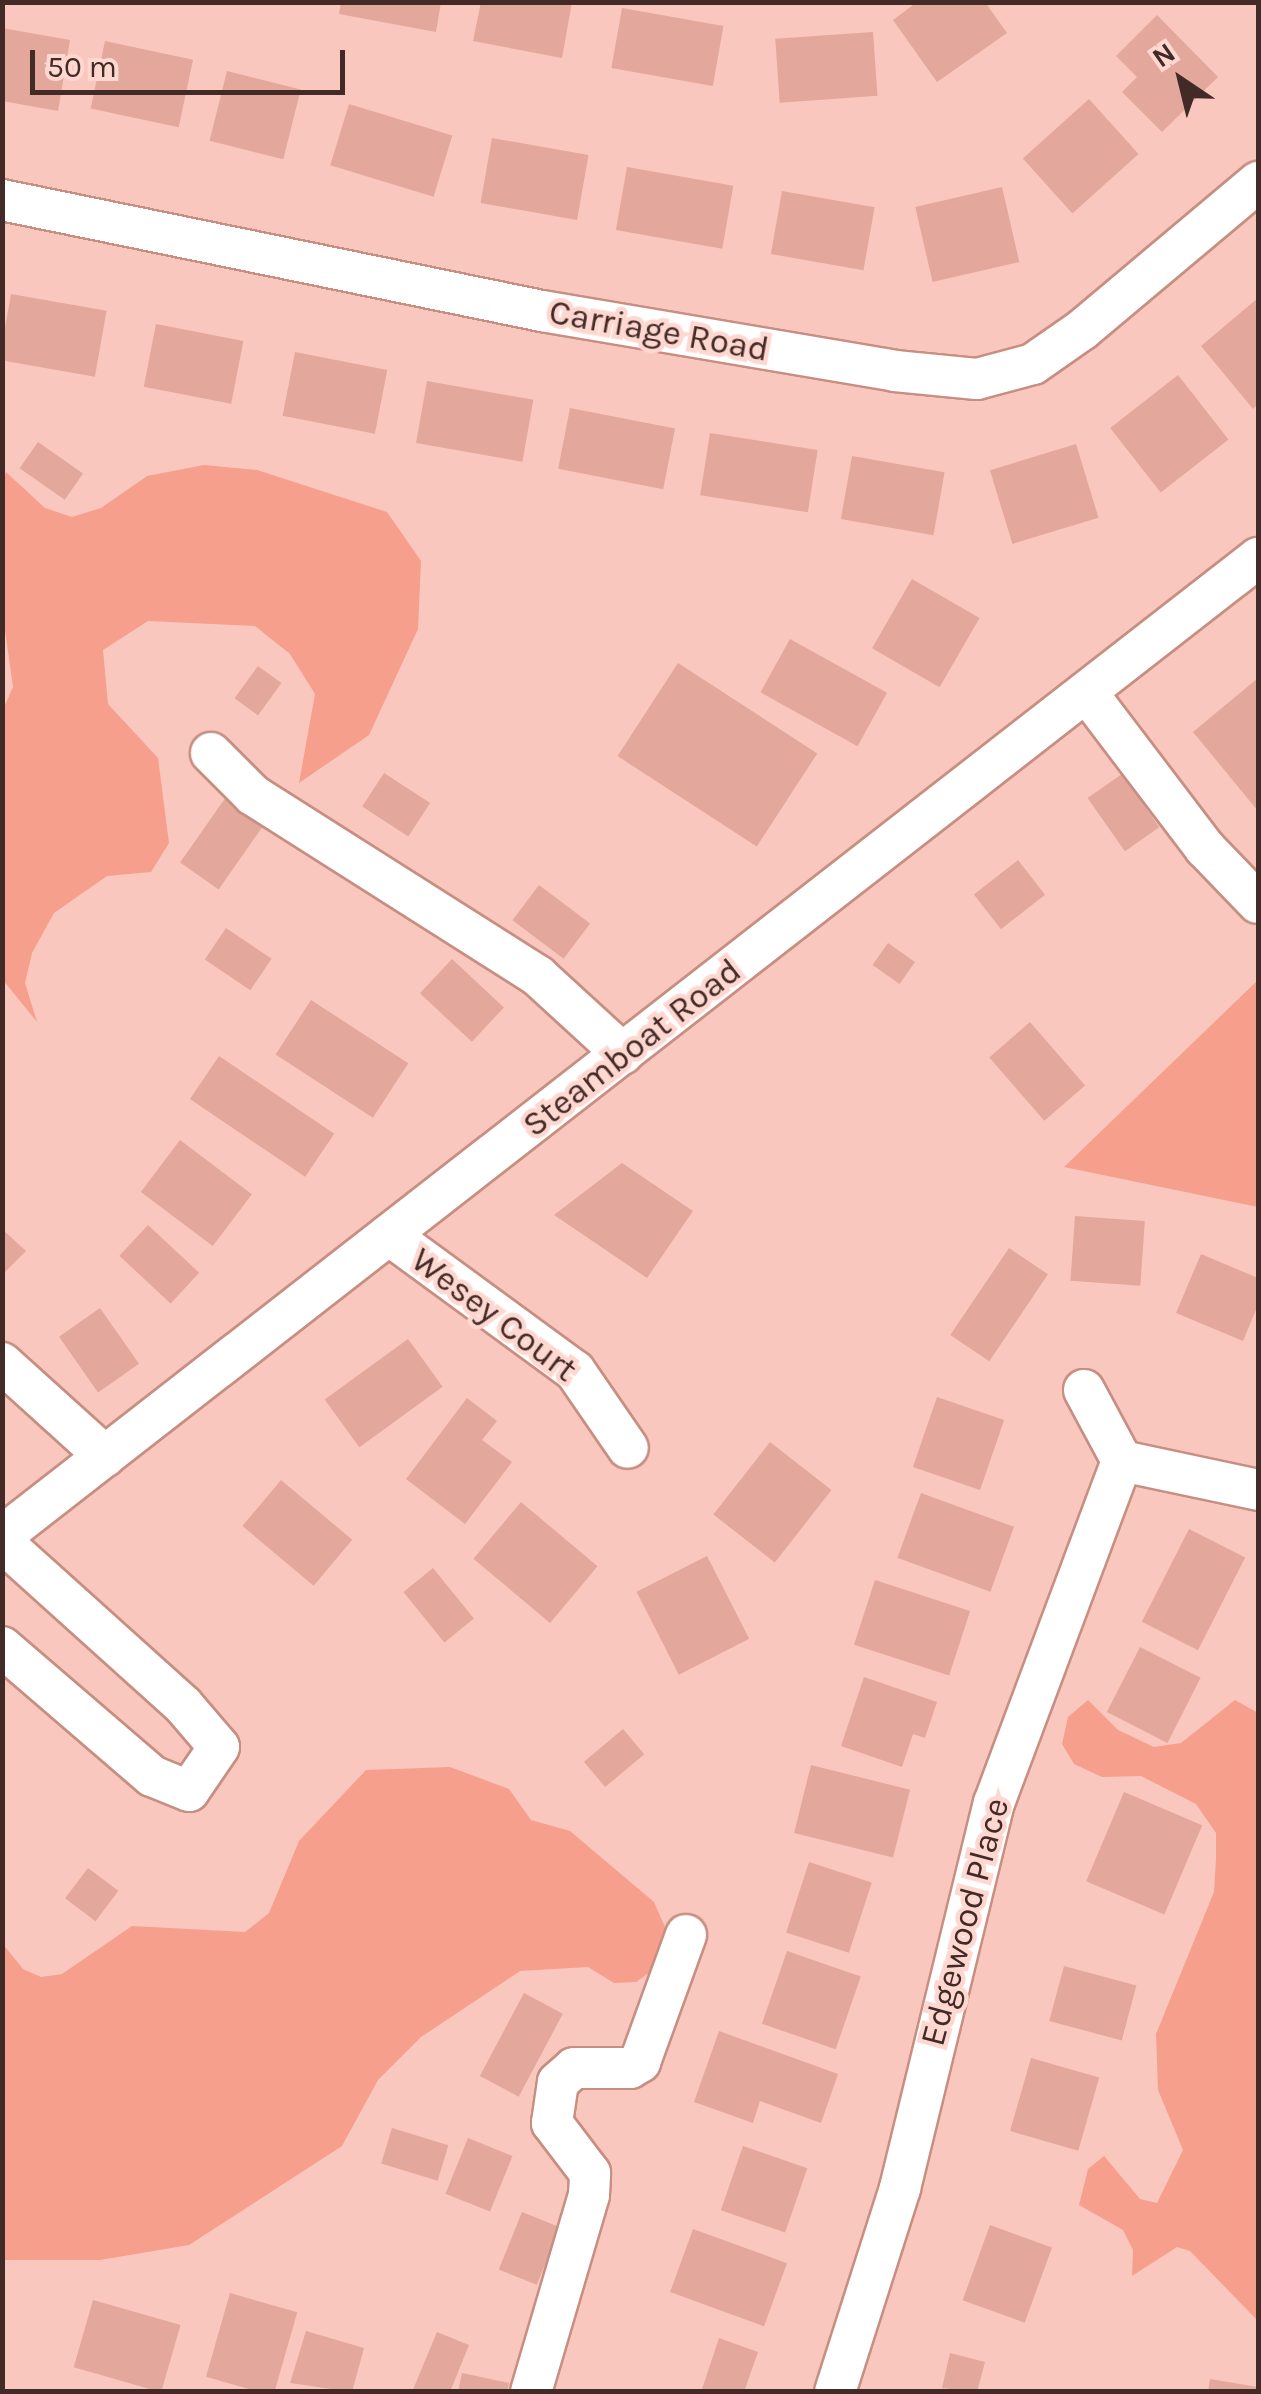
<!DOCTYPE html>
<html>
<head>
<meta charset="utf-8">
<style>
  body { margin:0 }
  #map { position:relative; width:1261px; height:2394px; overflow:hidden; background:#f9c7bd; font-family:Karla,sans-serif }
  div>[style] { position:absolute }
  .green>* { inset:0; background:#f79f8d }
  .building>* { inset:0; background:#e3a89b; transform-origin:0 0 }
  .roads { filter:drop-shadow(2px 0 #c78e82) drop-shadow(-2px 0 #c78e82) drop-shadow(0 2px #c78e82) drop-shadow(0 -2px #c78e82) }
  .minor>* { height:40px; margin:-20px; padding:0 20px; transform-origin:20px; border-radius:20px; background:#fff }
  span { translate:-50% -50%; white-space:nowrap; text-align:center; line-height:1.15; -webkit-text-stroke:9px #fed8d0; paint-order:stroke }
  .street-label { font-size:35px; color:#422a26 }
  .frame { position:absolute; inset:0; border:5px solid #422a26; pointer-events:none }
  .north { position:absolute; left:1131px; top:30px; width:100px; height:100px; -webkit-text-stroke:8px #fed8d0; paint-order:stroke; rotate:325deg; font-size:28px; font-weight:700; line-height:40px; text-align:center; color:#422a26 }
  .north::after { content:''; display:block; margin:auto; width:35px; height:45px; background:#422a26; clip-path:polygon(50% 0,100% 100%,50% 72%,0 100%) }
  .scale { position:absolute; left:30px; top:50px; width:315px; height:45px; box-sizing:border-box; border:5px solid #422a26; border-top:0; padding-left:12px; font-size:30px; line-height:35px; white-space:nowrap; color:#422a26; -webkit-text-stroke:8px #fed8d0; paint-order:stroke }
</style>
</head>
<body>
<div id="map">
  <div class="green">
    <i style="clip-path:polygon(204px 465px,257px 470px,387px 512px,421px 561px,418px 629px,369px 735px,299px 783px,315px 694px,290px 654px,255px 626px,148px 621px,103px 650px,108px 704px,158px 758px,169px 843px,151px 872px,107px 876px,54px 913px,32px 953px,25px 983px,37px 1022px,3px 980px,2px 712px,13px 687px,3px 616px,3px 483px,6px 472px,45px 508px,72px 517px,101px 508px,147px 476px)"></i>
    <i style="clip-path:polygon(1258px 980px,1258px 1207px,1064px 1167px)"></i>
    <i style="clip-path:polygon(1088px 1700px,1118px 1730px,1154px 1747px,1181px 1743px,1235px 1700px,1258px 1713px,1258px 2321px,1190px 2251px,1177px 2247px,1132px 2276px,1133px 2250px,1123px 2230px,1079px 2205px,1088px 2169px,1104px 2156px,1140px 2199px,1157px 2203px,1183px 2150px,1158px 2090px,1156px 2034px,1214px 1892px,1216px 1859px,1216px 1833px,1196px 1804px,1141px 1776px,1102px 1777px,1074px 1764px,1062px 1744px,1068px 1717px)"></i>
    <i style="clip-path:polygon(450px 1767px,509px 1789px,531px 1820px,570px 1831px,654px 1902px,668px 1934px,656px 1968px,636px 1982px,614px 1983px,588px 1967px,520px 1971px,421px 2037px,378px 2080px,342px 2146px,189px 2245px,100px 2260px,3px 2260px,2px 1943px,23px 1969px,41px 1977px,62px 1974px,132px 1926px,245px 1932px,269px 1913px,299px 1841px,366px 1770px)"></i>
  </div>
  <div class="building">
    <i style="clip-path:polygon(341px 2px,441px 2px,436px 32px,339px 14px)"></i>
    <i style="clip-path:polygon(481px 2px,572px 2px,562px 58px,473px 41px)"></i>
    <i style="clip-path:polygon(917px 2px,985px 2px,1007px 33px,937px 82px,893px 20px)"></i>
    <i style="left:622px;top:8px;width:103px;height:61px;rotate:10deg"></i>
    <i style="clip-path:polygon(1157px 15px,1218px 77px,1162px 132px,1122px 92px,1137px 77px,1116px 56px)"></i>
    <i style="clip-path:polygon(2px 28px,70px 40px,58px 111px,2px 101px)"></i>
    <i style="left:873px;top:32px;width:64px;height:98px;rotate:86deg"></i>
    <i style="left:105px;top:41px;width:90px;height:69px;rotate:12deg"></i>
    <i style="left:227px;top:71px;width:76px;height:72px;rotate:14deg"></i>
    <i style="left:1089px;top:99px;width:74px;height:89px;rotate:48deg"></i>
    <i style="left:349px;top:104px;width:108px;height:64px;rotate:17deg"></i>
    <i style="left:492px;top:138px;width:98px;height:66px;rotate:10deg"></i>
    <i style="left:627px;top:167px;width:108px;height:64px;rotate:10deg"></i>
    <i style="left:1002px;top:187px;width:77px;height:89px;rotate:77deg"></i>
    <i style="left:782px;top:191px;width:94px;height:64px;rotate:10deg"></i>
    <i style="left:11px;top:294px;width:97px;height:67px;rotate:10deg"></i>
    <i style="clip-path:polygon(1258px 298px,1258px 404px,1253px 409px,1201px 346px)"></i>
    <i style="left:156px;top:324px;width:89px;height:64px;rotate:11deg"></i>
    <i style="left:295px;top:352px;width:94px;height:65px;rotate:11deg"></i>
    <i style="left:1178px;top:375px;width:82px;height:86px;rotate:52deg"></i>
    <i style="left:427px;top:381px;width:108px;height:63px;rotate:10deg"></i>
    <i style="left:570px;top:408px;width:107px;height:62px;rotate:11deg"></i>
    <i style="left:710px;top:433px;width:109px;height:63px;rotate:9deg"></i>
    <i style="left:38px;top:442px;width:55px;height:32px;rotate:35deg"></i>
    <i style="left:1076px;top:444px;width:77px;height:90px;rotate:73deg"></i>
    <i style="left:852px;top:456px;width:94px;height:64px;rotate:10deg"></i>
    <i style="left:912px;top:579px;width:78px;height:80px;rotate:30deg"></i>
    <i style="left:790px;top:639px;width:111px;height:61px;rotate:29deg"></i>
    <i style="left:678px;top:663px;width:166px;height:111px;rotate:33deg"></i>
    <i style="left:258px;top:666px;width:29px;height:40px;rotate:36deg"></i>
    <i style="clip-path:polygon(1258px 678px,1258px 811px,1193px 732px)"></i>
    <i style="left:384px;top:773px;width:55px;height:40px;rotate:33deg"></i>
    <i style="left:1122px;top:774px;width:65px;height:42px;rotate:55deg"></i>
    <i style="left:226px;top:797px;width:47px;height:80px;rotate:35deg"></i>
    <i style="left:1018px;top:860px;width:44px;height:56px;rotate:52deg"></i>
    <i style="left:539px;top:885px;width:64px;height:44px;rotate:37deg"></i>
    <i style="left:226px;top:928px;width:55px;height:38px;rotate:34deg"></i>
    <i style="left:888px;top:943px;width:33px;height:27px;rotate:35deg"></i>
    <i style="left:452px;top:959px;width:71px;height:47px;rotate:43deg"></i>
    <i style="left:311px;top:1000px;width:116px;height:65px;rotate:33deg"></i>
    <i style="left:1030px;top:1022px;width:84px;height:54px;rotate:49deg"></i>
    <i style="left:219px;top:1056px;width:139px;height:52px;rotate:34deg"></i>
    <i style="left:180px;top:1140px;width:90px;height:65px;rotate:37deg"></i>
    <i style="clip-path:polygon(622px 1163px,693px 1211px,647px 1278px,554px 1215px)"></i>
    <i style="left:1075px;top:1216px;width:70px;height:65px;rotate:4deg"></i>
    <i style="left:148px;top:1225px;width:70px;height:42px;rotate:43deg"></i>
    <i style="clip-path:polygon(2px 1229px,26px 1251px,2px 1275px)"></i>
    <i style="left:1009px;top:1248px;width:47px;height:105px;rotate:34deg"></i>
    <i style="clip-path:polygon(1201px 1254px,1258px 1278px,1258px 1305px,1243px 1341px,1176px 1313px)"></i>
    <i style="left:100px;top:1308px;width:68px;height:50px;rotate:55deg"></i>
    <i style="left:408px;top:1339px;width:59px;height:103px;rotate:54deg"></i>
    <i style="left:937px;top:1397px;width:71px;height:74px;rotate:19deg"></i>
    <i style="clip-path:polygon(467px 1398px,497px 1421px,482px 1440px,512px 1462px,465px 1524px,406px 1479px)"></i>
    <i style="left:770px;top:1442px;width:78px;height:92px;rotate:38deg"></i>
    <i style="left:281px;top:1480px;width:93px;height:60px;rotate:40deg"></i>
    <i style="left:921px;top:1493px;width:99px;height:69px;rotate:20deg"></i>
    <i style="left:521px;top:1502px;width:100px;height:74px;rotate:40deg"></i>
    <i style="left:1189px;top:1529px;width:63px;height:104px;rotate:27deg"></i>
    <i style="left:707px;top:1556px;width:93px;height:79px;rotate:63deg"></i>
    <i style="left:433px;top:1568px;width:65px;height:38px;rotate:51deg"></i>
    <i style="left:875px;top:1580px;width:100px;height:68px;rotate:18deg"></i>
    <i style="left:1140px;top:1647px;width:68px;height:73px;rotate:27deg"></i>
    <i style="clip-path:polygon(864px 1677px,937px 1702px,925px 1738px,913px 1734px,902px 1767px,841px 1746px)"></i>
    <i style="left:623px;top:1729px;width:33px;height:51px;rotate:50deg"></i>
    <i style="left:811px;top:1765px;width:102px;height:70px;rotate:14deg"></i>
    <i style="left:1124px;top:1792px;width:85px;height:97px;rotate:23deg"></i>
    <i style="left:809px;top:1862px;width:66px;height:74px;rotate:18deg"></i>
    <i style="left:88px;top:1868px;width:38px;height:38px;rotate:37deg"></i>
    <i style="left:787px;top:1951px;width:78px;height:77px;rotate:19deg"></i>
    <i style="left:1064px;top:1966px;width:75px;height:57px;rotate:15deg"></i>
    <i style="left:524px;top:1993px;width:44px;height:94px;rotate:28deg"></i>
    <i style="clip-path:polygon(719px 2031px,838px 2074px,821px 2123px,760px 2101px,753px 2123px,694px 2102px)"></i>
    <i style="left:1031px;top:2058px;width:71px;height:76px;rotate:16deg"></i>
    <i style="left:392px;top:2128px;width:59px;height:37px;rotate:17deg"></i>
    <i style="left:468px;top:2138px;width:48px;height:60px;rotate:22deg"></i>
    <i style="left:743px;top:2146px;width:68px;height:68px;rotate:19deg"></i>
    <i style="left:522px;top:2212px;width:41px;height:62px;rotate:22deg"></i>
    <i style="left:990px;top:2225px;width:66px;height:80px;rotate:20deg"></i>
    <i style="left:693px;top:2229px;width:100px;height:67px;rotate:20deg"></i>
    <i style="left:230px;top:2293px;width:70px;height:87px;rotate:16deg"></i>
    <i style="left:93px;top:2300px;width:91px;height:70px;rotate:16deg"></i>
    <i style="clip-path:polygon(306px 2331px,364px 2348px,352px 2392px,290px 2383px)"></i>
    <i style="clip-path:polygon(437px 2332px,469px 2345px,450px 2392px,412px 2392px)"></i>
    <i style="clip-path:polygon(719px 2338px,758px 2352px,744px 2392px,701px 2392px)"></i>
    <i style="clip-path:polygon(950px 2353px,985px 2362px,977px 2392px,942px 2388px)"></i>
    <i style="clip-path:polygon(462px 2373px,509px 2383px,507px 2392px,458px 2392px)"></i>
    <i style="clip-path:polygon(1210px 2379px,1258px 2387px,1258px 2392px,1208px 2392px)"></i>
  </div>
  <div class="roads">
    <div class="minor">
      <i style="left:2px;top:200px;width:551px;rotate:11.62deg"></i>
      <i style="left:542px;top:311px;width:358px;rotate:9.6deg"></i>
      <i style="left:895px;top:371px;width:82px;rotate:5.6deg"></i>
      <i style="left:977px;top:379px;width:58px;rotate:-15deg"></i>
      <i style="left:1033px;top:364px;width:61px;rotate:-35deg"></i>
      <i style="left:1083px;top:329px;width:229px;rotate:-40deg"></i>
      <i style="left:1088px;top:694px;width:193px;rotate:52.8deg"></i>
      <i style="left:1205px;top:848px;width:76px;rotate:46.1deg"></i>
      <i style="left:211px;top:753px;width:59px;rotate:45deg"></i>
      <i style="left:253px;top:795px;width:338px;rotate:32.4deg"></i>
      <i style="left:538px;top:976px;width:115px;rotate:42.5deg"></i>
      <i style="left:389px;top:1235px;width:230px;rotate:36.2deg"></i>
      <i style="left:575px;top:1371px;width:93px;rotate:55.5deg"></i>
      <i style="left:2px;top:1363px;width:139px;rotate:42.1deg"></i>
      <i style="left:1084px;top:1390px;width:81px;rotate:61.8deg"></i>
      <i style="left:2px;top:1536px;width:1592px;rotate:-37.91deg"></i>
      <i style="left:2px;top:1542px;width:244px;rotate:42deg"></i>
      <i style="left:183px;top:1705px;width:55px;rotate:49.4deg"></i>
      <i style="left:219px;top:1747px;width:53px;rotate:124.3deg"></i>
      <i style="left:189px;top:1791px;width:40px;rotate:-158deg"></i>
      <i style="left:152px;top:1776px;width:198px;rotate:-139.3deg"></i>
      <i style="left:531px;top:2392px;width:205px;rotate:-73.6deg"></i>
      <i style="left:589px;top:2195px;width:22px;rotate:-87deg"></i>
      <i style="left:590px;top:2173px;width:63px;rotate:-127.2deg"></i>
      <i style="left:552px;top:2123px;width:41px;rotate:-81.7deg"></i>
      <i style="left:558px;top:2082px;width:21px;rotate:-41deg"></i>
      <i style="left:574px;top:2068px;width:56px"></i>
      <i style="left:630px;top:2068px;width:12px;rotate:-31deg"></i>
      <i style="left:640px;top:2062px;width:135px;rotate:-70.1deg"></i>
      <i style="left:835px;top:2392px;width:214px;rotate:-72.3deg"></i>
      <i style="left:900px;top:2188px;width:396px;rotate:-76.3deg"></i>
      <i style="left:994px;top:1803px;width:365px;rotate:-69.5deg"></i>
      <i style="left:1122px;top:1461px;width:139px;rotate:12deg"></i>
    </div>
  </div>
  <div class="street-label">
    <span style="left:659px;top:331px;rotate:10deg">Carriage Road</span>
    <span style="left:632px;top:1048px;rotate:-38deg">Steamboat Road</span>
    <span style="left:494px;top:1315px;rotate:37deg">Wesey Court</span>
    <span style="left:965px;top:1922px;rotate:-75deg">Edgewood Place</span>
  </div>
  <div class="frame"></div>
  <div class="north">N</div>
  <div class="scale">50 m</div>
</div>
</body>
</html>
